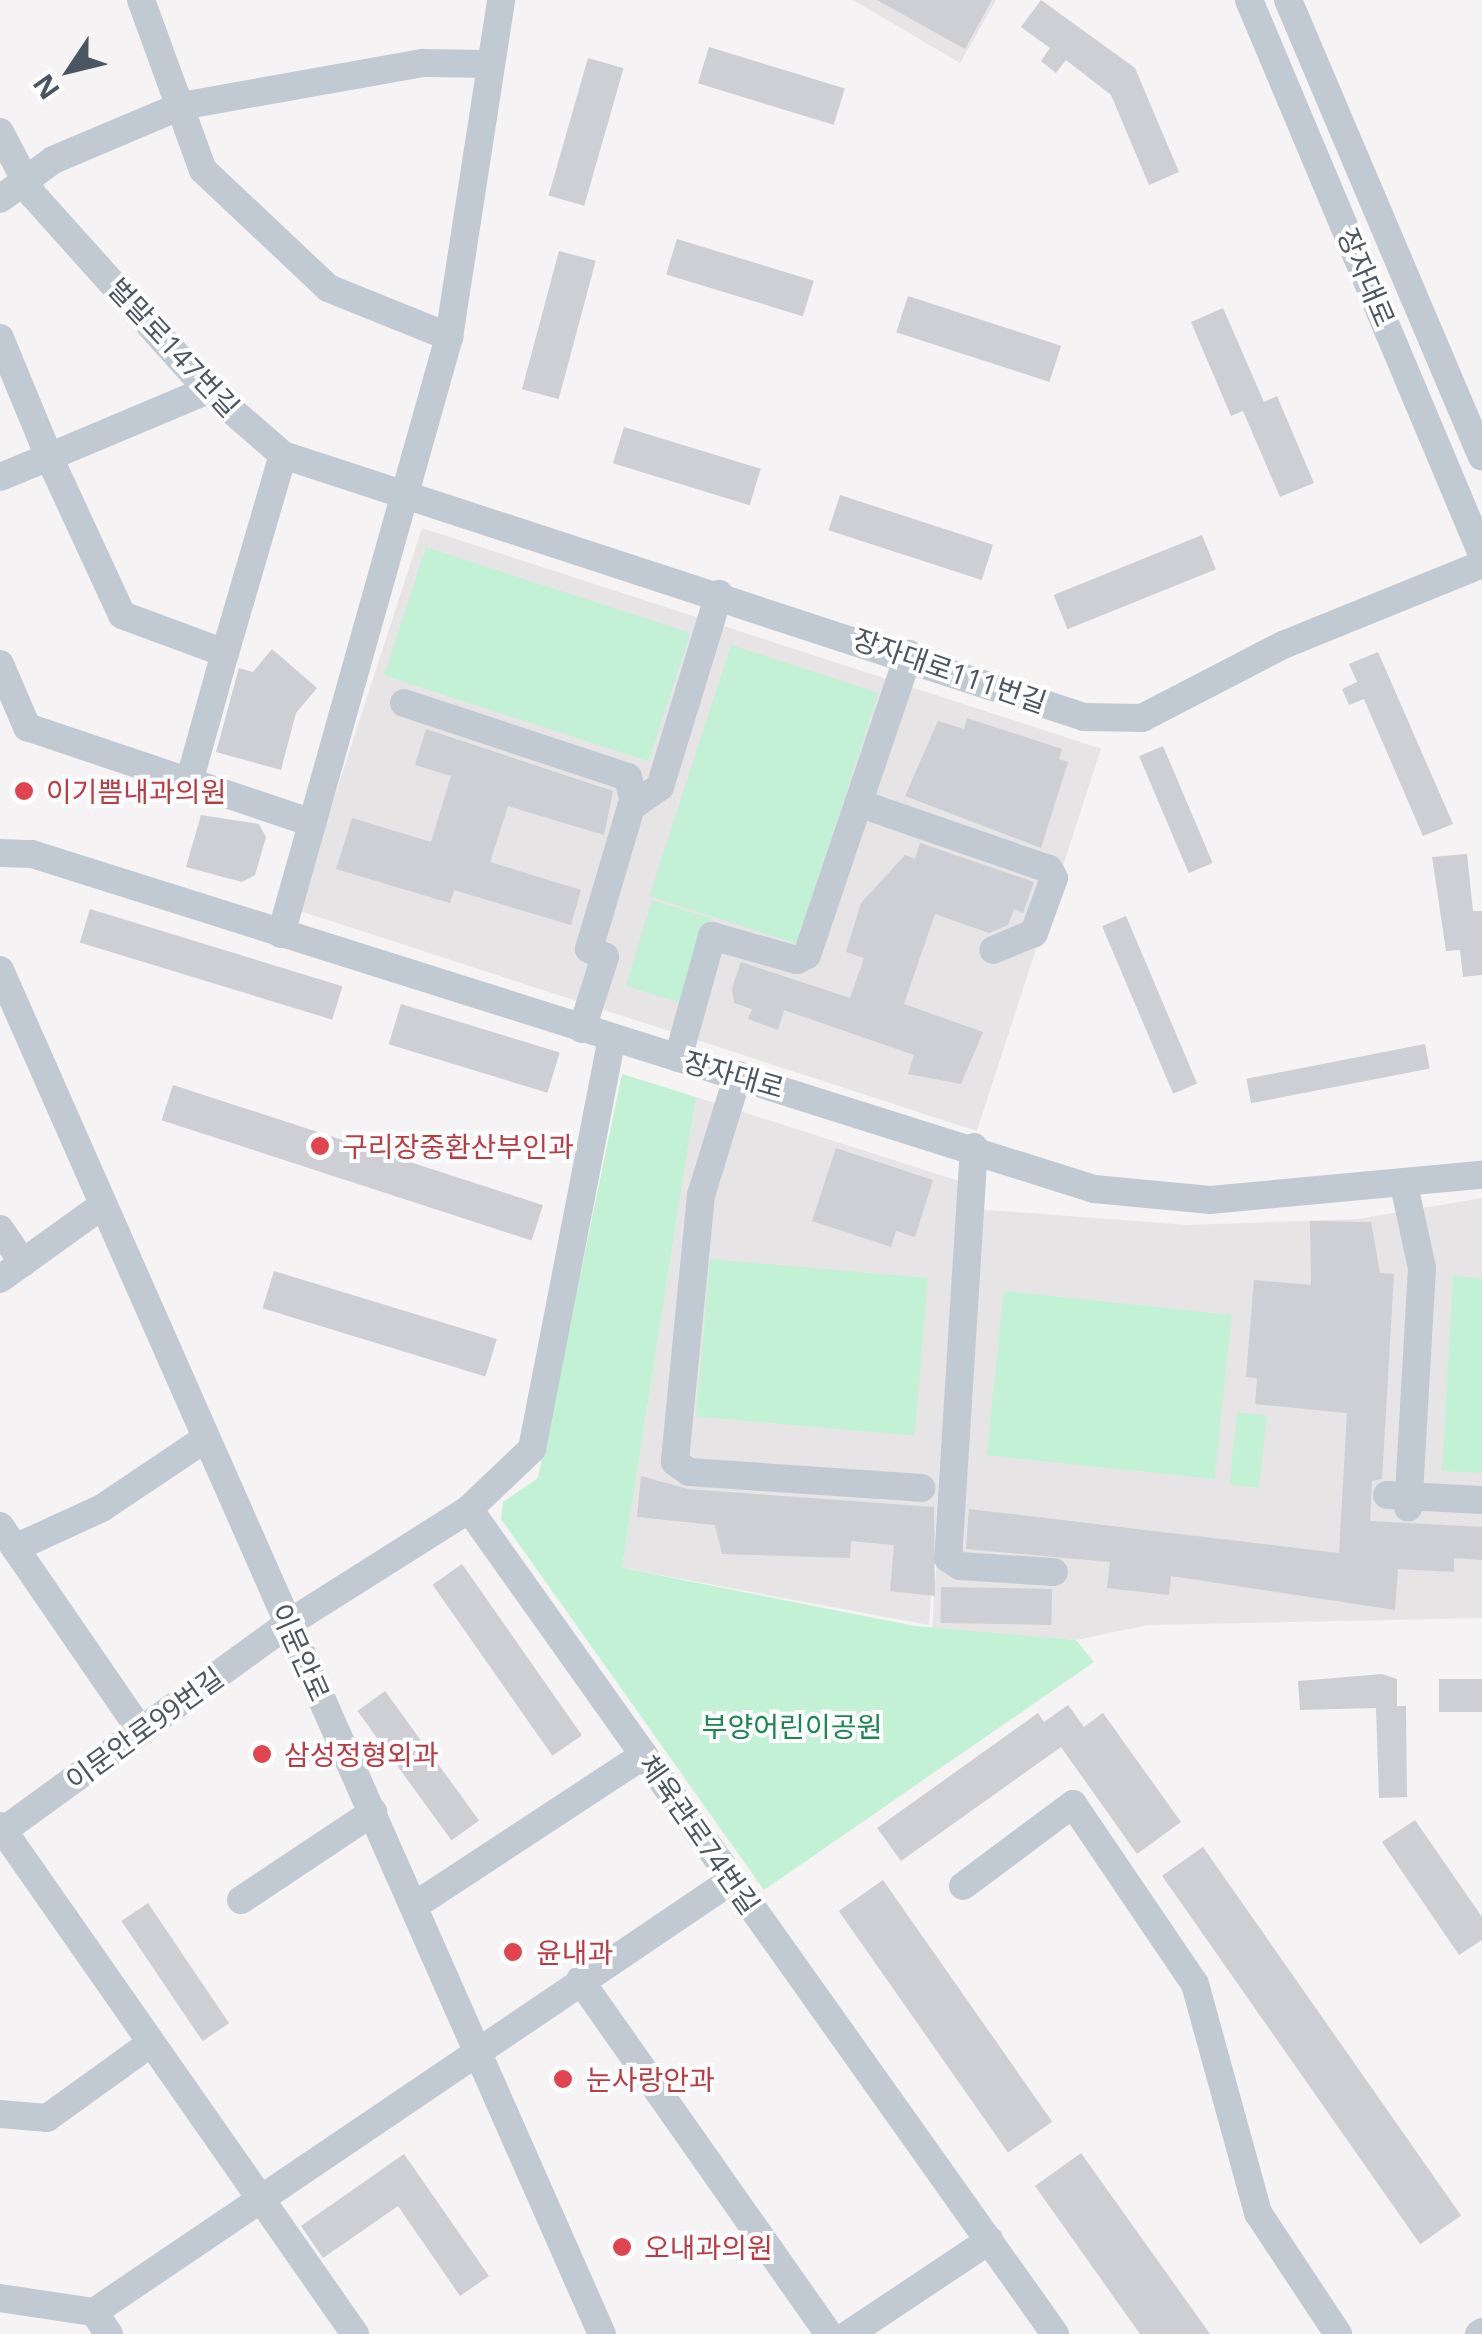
<!DOCTYPE html>
<html>
<head>
<meta charset="utf-8">
<style>
  body { margin:0 }
  #map { position:relative; width:1482px; height:2334px; overflow:hidden; background:#f5f3f3; font-family:"Open Sans","Noto Sans KR",sans-serif }
  div>[style] { position:absolute }
  .education>* { inset:0; background:#e6e4e5; transform-origin:0 0 }
  .green>* { inset:0; background:#c3f1d5; transform-origin:0 0 }
  .building>* { inset:0; background:#cdcfd5; transform-origin:0 0 }
  .minor>* { height:28px; margin:-14px; padding:0 14px; transform-origin:14px; border-radius:14px; background:#c1cad2 }
  .dots>* { width:28px; height:28px; translate:-50% -50%; box-sizing:border-box; border:5px solid #fff; border-radius:50% }
  span { translate:-50% -50%; white-space:nowrap; text-align:center; line-height:1.15; -webkit-text-stroke:8px #fff; paint-order:stroke }
  .street-label { font-size:28px; color:#4a5661 }
  .health-label { font-size:28px; color:#be3a42 }
  .left { translate:0 -50%; text-align:left }
  .park-label { font-size:28px; color:#17864f }
  .north { position:absolute; left:20px; top:20px; width:100px; height:100px; -webkit-text-stroke:8px #fff; paint-order:stroke; rotate:235deg; font-size:28px; font-weight:700; line-height:40px; text-align:center; color:#4a5661 }
  .north::after { content:''; display:block; margin:auto; width:35px; height:45px; background:#4a5661; clip-path:polygon(50% 0,100% 100%,50% 72%,0 100%) }
</style>
</head>
<body>
<div id="map">
  <div class="education">
    <i style="clip-path:polygon(853px 0,996px 0,960px 63px)"></i>
    <i style="left:422px;top:528px;width:714px;height:402px;rotate:18deg"></i>
    <i style="clip-path:polygon(696px 1097px,959px 1181px,929px 1625px,622px 1568px)"></i>
    <i style="clip-path:polygon(1482px 1198px,1482px 1618px,1148px 1625px,1076px 1640px,932px 1629px,961px 1208px,1188px 1225px,1357px 1219px)"></i>
  </div>
  <div class="green">
    <i style="left:426px;top:547px;width:278px;height:135px;rotate:18deg"></i>
    <i style="left:731px;top:645px;width:155px;height:264px;rotate:18deg"></i>
    <i style="left:652px;top:900px;width:62px;height:90px;rotate:17deg"></i>
    <i style="clip-path:polygon(622px 1074px,696px 1097px,622px 1568px,915px 1626px,1076px 1640px,1094px 1662px,764px 1890px,501px 1519px,503px 1502px,538px 1478px)"></i>
    <i style="left:710px;top:1259px;width:219px;height:158px;rotate:5deg"></i>
    <i style="clip-path:polygon(1453px 1276px,1482px 1278px,1482px 1473px,1442px 1471px)"></i>
    <i style="left:1004px;top:1291px;width:229px;height:165px;rotate:6deg"></i>
    <i style="left:1237px;top:1412px;width:30px;height:73px;rotate:6deg"></i>
  </div>
  <div class="building">
    <i style="clip-path:polygon(877px 0,992px 0,965px 49px)"></i>
    <i style="clip-path:polygon(1041px 0,1135px 68px,1179px 172px,1149px 185px,1111px 95px,1066px 60px,1056px 73px,1041px 61px,1050px 48px,1021px 27px)"></i>
    <i style="left:709px;top:47px;width:142px;height:38px;rotate:17deg"></i>
    <i style="left:588px;top:58px;width:37px;height:143px;rotate:16deg"></i>
    <i style="left:677px;top:239px;width:143px;height:37px;rotate:17deg"></i>
    <i style="left:559px;top:251px;width:38px;height:143px;rotate:15deg"></i>
    <i style="left:908px;top:296px;width:161px;height:38px;rotate:18deg"></i>
    <i style="clip-path:polygon(1223px 308px,1264px 402px,1277px 396px,1314px 483px,1280px 497px,1243px 411px,1231px 416px,1191px 322px)"></i>
    <i style="left:624px;top:427px;width:143px;height:38px;rotate:17deg"></i>
    <i style="left:840px;top:495px;width:161px;height:37px;rotate:18deg"></i>
    <i style="left:1202px;top:535px;width:37px;height:160px;rotate:68deg"></i>
    <i style="clip-path:polygon(272px 649px,317px 688px,296px 713px,281px 770px,216px 752px,239px 668px,253px 672px)"></i>
    <i style="clip-path:polygon(1378px 652px,1453px 824px,1423px 836px,1364px 699px,1349px 705px,1342px 689px,1357px 682px,1349px 664px)"></i>
    <i style="clip-path:polygon(967px 718px,1062px 749px,1059px 759px,1068px 762px,1041px 848px,905px 796px,938px 721px,964px 729px)"></i>
    <i style="clip-path:polygon(426px 729px,613px 791px,604px 835px,508px 806px,490px 862px,581px 890px,571px 925px,454px 890px,450px 903px,336px 869px,352px 818px,431px 842px,451px 776px,415px 765px)"></i>
    <i style="left:1163px;top:746px;width:127px;height:26px;rotate:67deg"></i>
    <i style="clip-path:polygon(201px 815px,259px 824px,266px 837px,255px 875px,242px 882px,186px 867px)"></i>
    <i style="clip-path:polygon(920px 843px,1034px 882px,1023px 913px,1014px 909px,1008px 925px,989px 933px,935px 914px,904px 1004px,983px 1032px,961px 1084px,908px 1074px,914px 1055px,784px 1010px,778px 1030px,748px 1019px,752px 1009px,734px 1003px,732px 988px,741px 962px,850px 998px,864px 958px,846px 952px,861px 903px,905px 855px,915px 859px)"></i>
    <i style="clip-path:polygon(1467px 854px,1473px 911px,1482px 911px,1482px 975px,1463px 977px,1460px 950px,1446px 951px,1432px 857px)"></i>
    <i style="left:90px;top:909px;width:264px;height:35px;rotate:17deg"></i>
    <i style="left:1126px;top:916px;width:182px;height:26px;rotate:67deg"></i>
    <i style="left:401px;top:1004px;width:166px;height:42px;rotate:17deg"></i>
    <i style="left:1425px;top:1044px;width:25px;height:182px;rotate:79deg"></i>
    <i style="left:173px;top:1085px;width:389px;height:37px;rotate:18deg"></i>
    <i style="clip-path:polygon(836px 1148px,933px 1180px,915px 1237px,896px 1231px,891px 1247px,812px 1221px)"></i>
    <i style="clip-path:polygon(1310px 1221px,1371px 1222px,1380px 1273px,1394px 1274px,1382px 1479px,1372px 1481px,1370px 1521px,1482px 1527px,1482px 1560px,1454px 1558px,1454px 1572px,1398px 1569px,1395px 1610px,1171px 1576px,1169px 1595px,1107px 1588px,1110px 1562px,966px 1549px,969px 1509px,1339px 1553px,1347px 1413px,1255px 1404px,1257px 1378px,1246px 1377px,1254px 1280px,1311px 1285px)"></i>
    <i style="left:274px;top:1271px;width:233px;height:39px;rotate:17deg"></i>
    <i style="clip-path:polygon(641px 1476px,688px 1489px,934px 1507px,935px 1596px,890px 1591px,894px 1545px,851px 1541px,850px 1558px,722px 1554px,715px 1525px,637px 1517px)"></i>
    <i style="left:462px;top:1564px;width:209px;height:36px;rotate:55deg"></i>
    <i style="left:941px;top:1587px;width:111px;height:36px;rotate:1deg"></i>
    <i style="clip-path:polygon(1382px 1674px,1397px 1679px,1397px 1706px,1406px 1706px,1407px 1797px,1379px 1798px,1376px 1708px,1300px 1710px,1298px 1681px)"></i>
    <i style="left:1482px;top:1679px;width:33px;height:43px;rotate:90deg"></i>
    <i style="left:385px;top:1691px;width:160px;height:34px;rotate:54deg"></i>
    <i style="clip-path:polygon(1068px 1705px,1084px 1727px,1103px 1713px,1181px 1822px,1137px 1854px,1061px 1747px,901px 1861px,877px 1828px,1038px 1713px,1044px 1722px)"></i>
    <i style="clip-path:polygon(1415px 1820px,1482px 1917px,1482px 1940px,1459px 1955px,1382px 1842px)"></i>
    <i style="left:1203px;top:1847px;width:450px;height:50px;rotate:55deg"></i>
    <i style="left:883px;top:1880px;width:295px;height:54px;rotate:55deg"></i>
    <i style="left:148px;top:1903px;width:145px;height:32px;rotate:56deg"></i>
    <i style="clip-path:polygon(1081px 2153px,1210px 2334px,1140px 2334px,1035px 2186px)"></i>
    <i style="clip-path:polygon(404px 2154px,489px 2276px,460px 2296px,398px 2206px,323px 2258px,301px 2226px)"></i>
  </div>
  <div class="minor">
    <i style="left:141px;top:0;width:181px;rotate:70deg"></i>
    <i style="left:203px;top:170px;width:172px;rotate:43.3deg"></i>
    <i style="left:328px;top:288px;width:131px;rotate:22deg"></i>
    <i style="left:1249px;top:0;width:601px;rotate:67.19deg"></i>
    <i style="left:1288px;top:0;width:496px;rotate:67deg"></i>
    <i style="left:0;top:132px;width:71px;rotate:62.4deg"></i>
    <i style="left:33px;top:195px;width:262px;rotate:48.1deg"></i>
    <i style="left:208px;top:390px;width:99px;rotate:40.9deg"></i>
    <i style="left:283px;top:455px;width:843px;rotate:18.11deg"></i>
    <i style="left:1084px;top:717px;width:58px;rotate:1deg"></i>
    <i style="left:1142px;top:718px;width:159px;rotate:-27.4deg"></i>
    <i style="left:1283px;top:645px;width:215px;rotate:-22.1deg"></i>
    <i style="left:0;top:199px;width:66px;rotate:-36.3deg"></i>
    <i style="left:53px;top:160px;width:139px;rotate:-22.9deg"></i>
    <i style="left:181px;top:106px;width:246px;rotate:-10.1deg"></i>
    <i style="left:423px;top:63px;width:68px;rotate:0.8deg"></i>
    <i style="left:0;top:338px;width:129px;rotate:67.6deg"></i>
    <i style="left:49px;top:457px;width:53px;rotate:157.8deg"></i>
    <i style="left:208px;top:390px;width:173px;rotate:157.2deg"></i>
    <i style="left:49px;top:457px;width:174px;rotate:65.2deg"></i>
    <i style="left:122px;top:615px;width:110px;rotate:20.3deg"></i>
    <i style="left:225px;top:653px;width:206px;rotate:-73.7deg"></i>
    <i style="left:0;top:664px;width:69px;rotate:66.8deg"></i>
    <i style="left:27px;top:727px;width:298px;rotate:18.6deg"></i>
    <i style="left:404px;top:703px;width:236px;rotate:18.3deg"></i>
    <i style="left:628px;top:777px;width:26px;rotate:77deg"></i>
    <i style="left:188px;top:786px;width:138px;rotate:-74.5deg"></i>
    <i style="left:858px;top:803px;width:202px;rotate:19.1deg"></i>
    <i style="left:1049px;top:869px;width:10px;rotate:61deg"></i>
    <i style="left:1054px;top:878px;width:59px;rotate:110deg"></i>
    <i style="left:1034px;top:933px;width:44px;rotate:157.5deg"></i>
    <i style="left:0;top:853px;width:32px;rotate:2deg"></i>
    <i style="left:32px;top:854px;width:1114px;rotate:17.51deg"></i>
    <i style="left:1094px;top:1189px;width:117px;rotate:5.4deg"></i>
    <i style="left:1210px;top:1200px;width:273px;rotate:-5.3deg"></i>
    <i style="left:281px;top:934px;width:620px;rotate:-74.28deg"></i>
    <i style="left:449px;top:337px;width:341px;rotate:-81.2deg"></i>
    <i style="left:0;top:970px;width:1491px;rotate:66.19deg"></i>
    <i style="left:582px;top:1029px;width:76px;rotate:-72.3deg"></i>
    <i style="left:605px;top:957px;width:18px;rotate:-153deg"></i>
    <i style="left:589px;top:949px;width:148px;rotate:-73.5deg"></i>
    <i style="left:631px;top:807px;width:35px;rotate:-35deg"></i>
    <i style="left:660px;top:787px;width:202px;rotate:-73deg"></i>
    <i style="left:678px;top:1058px;width:127px;rotate:-74.4deg"></i>
    <i style="left:712px;top:936px;width:88px;rotate:15.8deg"></i>
    <i style="left:797px;top:960px;width:11px;rotate:-27deg"></i>
    <i style="left:807px;top:955px;width:318px;rotate:-71.3deg"></i>
    <i style="left:738px;top:1075px;width:126px;rotate:107.1deg"></i>
    <i style="left:701px;top:1195px;width:268px;rotate:95.6deg"></i>
    <i style="left:675px;top:1462px;width:17px;rotate:36deg"></i>
    <i style="left:689px;top:1472px;width:233px;rotate:3.9deg"></i>
    <i style="left:974px;top:1147px;width:412px;rotate:93.6deg"></i>
    <i style="left:948px;top:1558px;width:14px;rotate:34deg"></i>
    <i style="left:960px;top:1566px;width:94px;rotate:3.7deg"></i>
    <i style="left:1404px;top:1185px;width:85px;rotate:77.8deg"></i>
    <i style="left:1422px;top:1268px;width:240px;rotate:93.3deg"></i>
    <i style="left:0;top:1229px;width:41px;rotate:55.9deg"></i>
    <i style="left:0;top:1279px;width:127px;rotate:-35.7deg"></i>
    <i style="left:1387px;top:1495px;width:95px;rotate:3deg"></i>
    <i style="left:469px;top:1509px;width:87px;rotate:-43.6deg"></i>
    <i style="left:532px;top:1449px;width:418px;rotate:-79deg"></i>
    <i style="left:0;top:1526px;width:247px;rotate:55.5deg"></i>
    <i style="left:15px;top:1548px;width:96px;rotate:-24.7deg"></i>
    <i style="left:102px;top:1508px;width:125px;rotate:-33.9deg"></i>
    <i style="left:0;top:1826px;width:620px;rotate:55.05deg"></i>
    <i style="left:0;top:1833px;width:357px;rotate:-36deg"></i>
    <i style="left:289px;top:1623px;width:213px;rotate:-32.3deg"></i>
    <i style="left:469px;top:1509px;width:1012px;rotate:54.61deg"></i>
    <i style="left:963px;top:1886px;width:137px;rotate:-36.7deg"></i>
    <i style="left:1073px;top:1804px;width:217px;rotate:55.9deg"></i>
    <i style="left:1195px;top:1984px;width:238px;rotate:74.6deg"></i>
    <i style="left:1258px;top:2213px;width:145px;rotate:56.5deg"></i>
    <i style="left:241px;top:1900px;width:159px;rotate:-33.7deg"></i>
    <i style="left:414px;top:1906px;width:275px;rotate:-33.3deg"></i>
    <i style="left:580px;top:1980px;width:433px;rotate:54.9deg"></i>
    <i style="left:0;top:2114px;width:47px;rotate:4.9deg"></i>
    <i style="left:47px;top:2118px;width:128px;rotate:-35.8deg"></i>
    <i style="left:0;top:2298px;width:95px;rotate:8.5deg"></i>
    <i style="left:94px;top:2312px;width:770px;rotate:-34.1deg"></i>
    <i style="left:94px;top:2312px;width:27px;rotate:56deg"></i>
    <i style="left:849px;top:2334px;width:169px;rotate:-33.7deg"></i>
    <i style="left:1479px;top:2334px;width:4px;rotate:-34deg"></i>
  </div>
  <div class="dots">
    <i style="left:24px;top:791px;background:#e0444e"></i>
    <i style="left:320px;top:1146px;background:#e0444e"></i>
    <i style="left:262px;top:1754px;background:#e0444e"></i>
    <i style="left:513px;top:1952px;background:#e0444e"></i>
    <i style="left:563px;top:2079px;background:#e0444e"></i>
    <i style="left:622px;top:2247px;background:#e0444e"></i>
  </div>
  <div class="street-label">
    <span style="left:1367px;top:277px;rotate:67deg">장자대로</span>
    <span style="left:174px;top:347px;rotate:47deg">벌말로147번길</span>
    <span style="left:950px;top:670px;rotate:19deg">장자대로111번길</span>
    <span style="left:734px;top:1074px;rotate:16deg">장자대로</span>
    <span style="left:301px;top:1652px;rotate:66deg">이문안로</span>
    <span style="left:144px;top:1728px;rotate:-36deg">이문안로99번길</span>
    <span style="left:700px;top:1834px;rotate:55deg">체육관로74번길</span>
  </div>
  <div class="health-label">
    <span class="left" style="left:46px;top:791px">이기쁨내과의원</span>
    <span class="left" style="left:342px;top:1146px">구리장중환산부인과</span>
    <span class="left" style="left:284px;top:1754px">삼성정형외과</span>
    <span class="left" style="left:536px;top:1952px">윤내과</span>
    <span class="left" style="left:586px;top:2079px">눈사랑안과</span>
    <span class="left" style="left:644px;top:2247px">오내과의원</span>
  </div>
  <div class="park-label">
    <span style="left:792px;top:1726px">부양어린이공원</span>
  </div>
  <div class="north">N</div>
</div>
</body>
</html>
